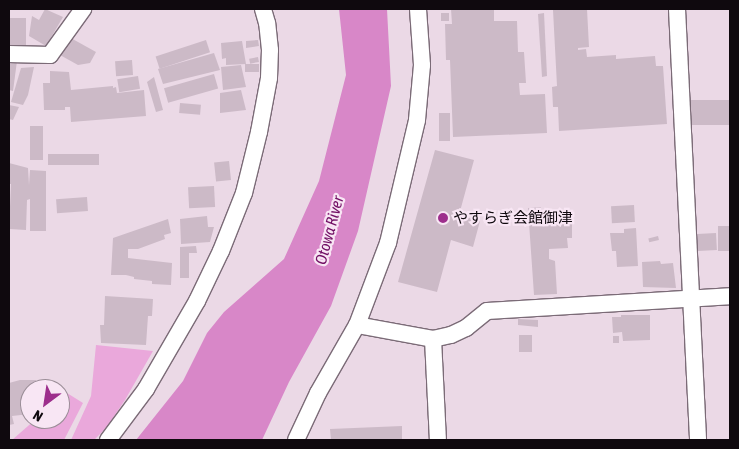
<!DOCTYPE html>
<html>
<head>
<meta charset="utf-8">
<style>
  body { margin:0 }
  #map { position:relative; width:739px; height:449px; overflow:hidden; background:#ebd9e6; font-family:"Asap Condensed","Noto Sans JP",sans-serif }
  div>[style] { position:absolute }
  .green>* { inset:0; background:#eaa8db }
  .water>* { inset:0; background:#d887c8 }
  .building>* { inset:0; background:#ccbac7; transform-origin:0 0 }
  .roads { filter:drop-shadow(1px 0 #7b6b77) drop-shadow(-1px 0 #7b6b77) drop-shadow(0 1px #7b6b77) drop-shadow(0 -1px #7b6b77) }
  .street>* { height:16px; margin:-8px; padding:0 8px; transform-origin:8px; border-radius:8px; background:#fff }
  .dots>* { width:14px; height:14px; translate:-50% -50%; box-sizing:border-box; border:2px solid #f8e6f4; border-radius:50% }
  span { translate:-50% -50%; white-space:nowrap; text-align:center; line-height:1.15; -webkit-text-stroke:4.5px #f8e6f4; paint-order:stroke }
  .poi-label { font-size:15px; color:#0f090e }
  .left { translate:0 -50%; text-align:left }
  .water-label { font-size:16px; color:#710f64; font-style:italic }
  .frame { position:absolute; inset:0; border:10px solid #0f090e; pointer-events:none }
  .north { position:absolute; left:20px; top:379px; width:50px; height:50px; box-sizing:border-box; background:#f8e6f4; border:1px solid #9b8e98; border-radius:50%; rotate:211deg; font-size:14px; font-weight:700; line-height:20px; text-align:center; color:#0f090e }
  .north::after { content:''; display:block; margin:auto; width:18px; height:22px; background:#9d2e8c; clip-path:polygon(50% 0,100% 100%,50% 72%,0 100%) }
</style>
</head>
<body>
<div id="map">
  <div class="green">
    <i style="clip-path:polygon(96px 345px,153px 351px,125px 400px,106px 428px,94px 440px,71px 440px,91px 396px)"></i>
    <i style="clip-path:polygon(59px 388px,83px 403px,64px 440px,12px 440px,36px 419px,60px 419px)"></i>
  </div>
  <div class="water">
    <i style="clip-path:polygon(339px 9px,387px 9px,391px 86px,358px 231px,331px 306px,289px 382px,262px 440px,136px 440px,183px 381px,207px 333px,224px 312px,284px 259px,319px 181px,346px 75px)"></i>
  </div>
  <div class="building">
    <i style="clip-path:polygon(45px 9px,63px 17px,46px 46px,29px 36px,32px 16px,39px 20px)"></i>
    <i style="clip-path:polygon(451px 9px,494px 9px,494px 21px,517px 21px,518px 52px,524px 52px,526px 83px,519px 83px,520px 95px,545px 94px,547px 133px,453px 137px,450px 60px,446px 60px,445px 24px,452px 24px)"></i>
    <i style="clip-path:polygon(587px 9px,589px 47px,578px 48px,578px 50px,586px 49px,587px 57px,616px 55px,616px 59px,655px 56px,656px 66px,663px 66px,667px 124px,559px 131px,558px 107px,553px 107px,552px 87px,557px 86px,553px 10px)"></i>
    <i style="left:441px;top:13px;width:8px;height:8px"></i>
    <i style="clip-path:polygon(544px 13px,547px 76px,542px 77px,538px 14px)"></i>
    <i style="left:9px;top:18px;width:17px;height:29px"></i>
    <i style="clip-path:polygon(69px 37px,96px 52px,90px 63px,78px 65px,60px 55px)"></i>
    <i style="left:206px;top:40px;width:13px;height:53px;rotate:72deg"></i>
    <i style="clip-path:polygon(258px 40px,259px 46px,246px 48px,246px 41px)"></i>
    <i style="clip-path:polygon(242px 41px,246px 64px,226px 65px,226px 58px,222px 59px,221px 43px)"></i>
    <i style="clip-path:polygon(214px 53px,220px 70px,163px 84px,158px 69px)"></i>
    <i style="left:258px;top:57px;width:5px;height:9px;rotate:79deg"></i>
    <i style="left:132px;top:60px;width:15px;height:17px;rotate:86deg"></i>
    <i style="clip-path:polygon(17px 61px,13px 91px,9px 90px,9px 62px)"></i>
    <i style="left:245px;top:64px;width:14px;height:8px"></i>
    <i style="clip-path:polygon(241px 65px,246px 87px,223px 90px,221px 67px)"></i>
    <i style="clip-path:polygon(34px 67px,28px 95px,23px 105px,11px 102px,21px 68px)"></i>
    <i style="clip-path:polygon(50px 71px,69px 72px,71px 90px,113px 86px,113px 88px,116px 87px,117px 93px,144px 90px,146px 116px,71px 122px,70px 107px,65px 107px,65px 110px,44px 110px,43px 83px,50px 83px)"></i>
    <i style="left:214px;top:74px;width:15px;height:52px;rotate:74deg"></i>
    <i style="left:138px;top:76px;width:13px;height:21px;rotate:81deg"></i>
    <i style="clip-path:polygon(154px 77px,163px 110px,156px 112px,147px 82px)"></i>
    <i style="clip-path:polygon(241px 90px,246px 110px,220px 113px,220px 93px)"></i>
    <i style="left:730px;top:100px;width:25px;height:39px;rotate:90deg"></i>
    <i style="left:180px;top:103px;width:21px;height:10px;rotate:5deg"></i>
    <i style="clip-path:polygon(9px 105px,19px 107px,13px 120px,9px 119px)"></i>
    <i style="left:439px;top:113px;width:11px;height:28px"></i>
    <i style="left:30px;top:126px;width:13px;height:34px"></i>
    <i style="clip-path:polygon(435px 150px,474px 160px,459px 215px,480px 221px,473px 247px,451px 240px,437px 292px,398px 282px)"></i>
    <i style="left:48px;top:154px;width:51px;height:11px"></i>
    <i style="left:229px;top:161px;width:19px;height:15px;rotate:84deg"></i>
    <i style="clip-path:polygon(9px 163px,28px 168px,29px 185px,30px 170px,46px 171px,46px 231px,30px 231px,30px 199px,27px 200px,26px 230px,9px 229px,11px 184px,9px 184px)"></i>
    <i style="left:214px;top:186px;width:21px;height:26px;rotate:87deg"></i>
    <i style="left:87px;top:197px;width:14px;height:31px;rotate:86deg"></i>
    <i style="left:634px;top:205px;width:17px;height:23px;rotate:87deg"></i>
    <i style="clip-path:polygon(541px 207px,542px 219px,555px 222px,566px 220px,566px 224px,572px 224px,572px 238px,567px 238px,568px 248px,549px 249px,549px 259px,555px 261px,557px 294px,534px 295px,528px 208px)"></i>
    <i style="clip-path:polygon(207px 216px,208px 227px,214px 227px,210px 242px,181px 244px,180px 219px)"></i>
    <i style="clip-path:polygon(168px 219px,171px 233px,164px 235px,165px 239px,138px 249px,128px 249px,128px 258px,172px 263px,171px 285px,152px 284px,152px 281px,134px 279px,134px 277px,126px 275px,111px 275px,113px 238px)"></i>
    <i style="left:718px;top:226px;width:12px;height:25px"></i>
    <i style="clip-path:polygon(636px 228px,638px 266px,617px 267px,616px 251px,612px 251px,610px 233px,624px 233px,624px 229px)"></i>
    <i style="left:716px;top:233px;width:17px;height:19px;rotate:87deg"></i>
    <i style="left:658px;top:236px;width:4px;height:10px;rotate:76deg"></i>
    <i style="clip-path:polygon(196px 246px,197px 253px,189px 253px,189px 278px,180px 278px,180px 247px)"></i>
    <i style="clip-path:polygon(660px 261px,661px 264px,673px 263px,676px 288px,643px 287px,642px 262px)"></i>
    <i style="clip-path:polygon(105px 296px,153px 299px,152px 316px,148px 316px,146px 345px,101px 343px,100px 325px,104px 325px)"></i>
    <i style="clip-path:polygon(621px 315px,650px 315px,650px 340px,623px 341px,622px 332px,613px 333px,612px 317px,621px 317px)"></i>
    <i style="clip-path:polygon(518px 319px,538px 320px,538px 327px,518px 325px)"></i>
    <i style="left:519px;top:335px;width:13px;height:17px"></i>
    <i style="left:613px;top:336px;width:6px;height:7px"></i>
    <i style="clip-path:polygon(20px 380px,36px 380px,37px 389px,30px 389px,30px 414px,12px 416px,14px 424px,9px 425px,9px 383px)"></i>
    <i style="clip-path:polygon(402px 426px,402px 440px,331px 440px,330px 429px)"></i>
  </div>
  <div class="roads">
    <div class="street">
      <i style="left:677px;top:9px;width:432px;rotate:87.2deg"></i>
      <i style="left:9px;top:54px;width:41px;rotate:1.4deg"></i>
      <i style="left:50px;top:55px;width:57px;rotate:-54.3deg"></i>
      <i style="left:357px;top:325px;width:77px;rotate:10.4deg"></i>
      <i style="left:433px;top:339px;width:18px;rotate:-13deg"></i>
      <i style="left:451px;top:335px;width:17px;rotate:-25deg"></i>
      <i style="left:466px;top:328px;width:27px;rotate:-39deg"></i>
      <i style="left:487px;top:311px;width:243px;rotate:-3.5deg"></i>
      <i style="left:433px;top:339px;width:101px;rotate:87.2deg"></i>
      <i style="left:108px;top:440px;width:64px;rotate:-53.3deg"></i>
      <i style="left:146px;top:389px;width:102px;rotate:-59.9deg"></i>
      <i style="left:197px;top:301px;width:55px;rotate:-64.4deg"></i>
      <i style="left:221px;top:251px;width:62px;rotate:-68.4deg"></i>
      <i style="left:244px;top:193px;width:63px;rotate:-76.2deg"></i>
      <i style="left:259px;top:132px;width:55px;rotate:-79.5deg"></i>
      <i style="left:269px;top:78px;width:28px;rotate:-88deg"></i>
      <i style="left:270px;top:50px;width:27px;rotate:-96deg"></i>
      <i style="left:267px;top:23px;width:15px;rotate:-106deg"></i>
      <i style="left:296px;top:440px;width:52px;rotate:-64.9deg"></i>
      <i style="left:318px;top:393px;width:78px;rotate:-60.2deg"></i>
      <i style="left:357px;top:325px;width:88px;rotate:-69.3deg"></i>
      <i style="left:388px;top:243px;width:126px;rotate:-76.7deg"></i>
      <i style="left:417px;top:120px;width:55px;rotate:-84.8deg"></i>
      <i style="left:422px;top:65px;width:56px;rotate:-94.1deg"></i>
    </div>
  </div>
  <div class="dots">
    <i style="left:443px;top:218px;background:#9d2e8c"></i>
  </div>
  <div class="poi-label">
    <span class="left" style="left:453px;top:218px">やすらぎ会館御津</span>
  </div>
  <div class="water-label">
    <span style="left:329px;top:230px;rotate:-75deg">Otowa River</span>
  </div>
  <div class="frame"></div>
  <div class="north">N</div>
</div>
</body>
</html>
